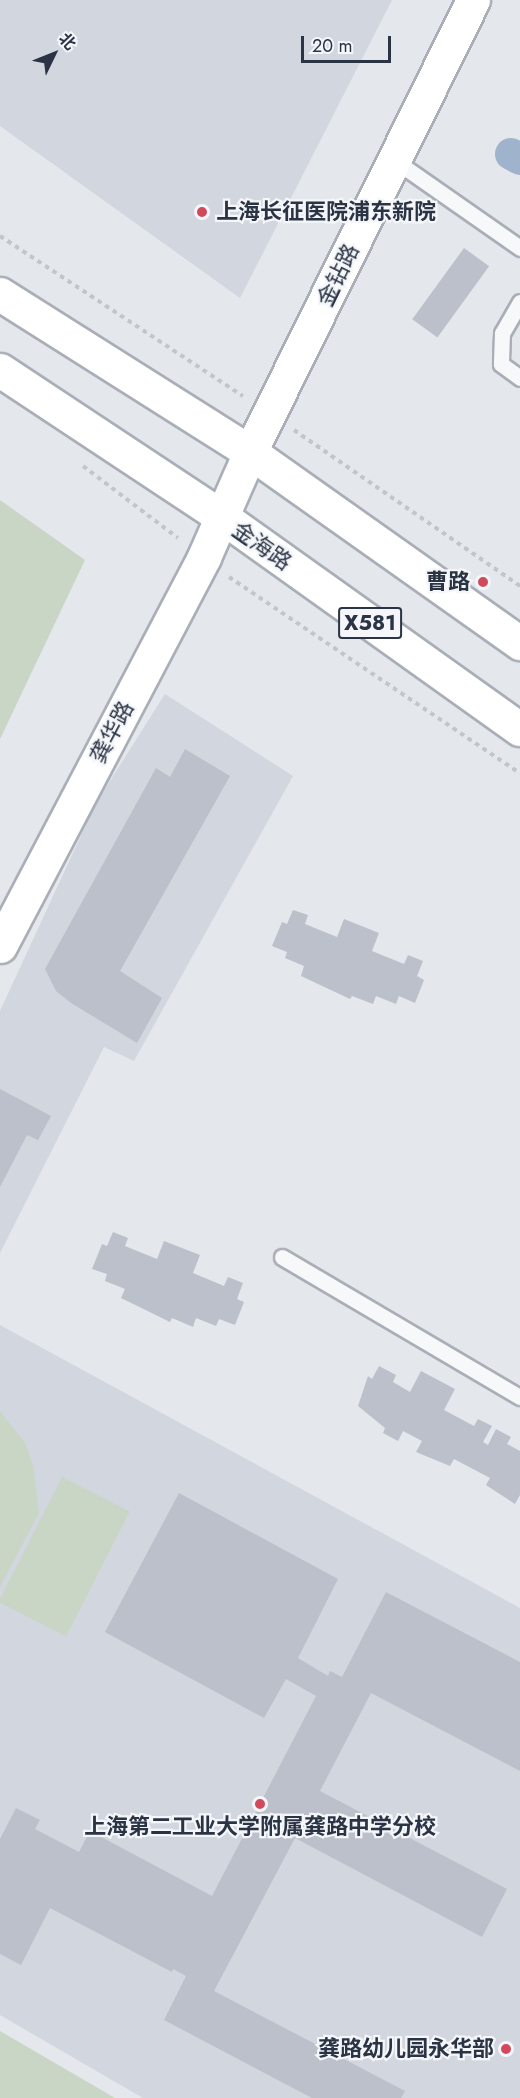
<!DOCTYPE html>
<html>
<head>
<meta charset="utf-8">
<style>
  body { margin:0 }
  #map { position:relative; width:520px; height:2098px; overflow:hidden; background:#e4e7ec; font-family:Jost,"Noto Sans SC",sans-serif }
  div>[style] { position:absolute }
  .built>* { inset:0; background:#d2d6de }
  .green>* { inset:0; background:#c9d6c5; transform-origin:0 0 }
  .canal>* { height:32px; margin:-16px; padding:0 16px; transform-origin:16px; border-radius:16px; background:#9fb4cc }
  .building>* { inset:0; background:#bbc0ca; transform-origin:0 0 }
  .path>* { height:4px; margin-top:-2px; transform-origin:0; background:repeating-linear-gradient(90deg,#c2c5cb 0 4.5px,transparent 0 9px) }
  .roads { filter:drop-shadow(2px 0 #a9aeb7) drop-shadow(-2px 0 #a9aeb7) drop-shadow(0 2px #a9aeb7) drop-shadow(0 -2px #a9aeb7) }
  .lane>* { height:15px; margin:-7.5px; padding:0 7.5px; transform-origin:7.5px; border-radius:7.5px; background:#f7f8fa }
  .secondary>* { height:33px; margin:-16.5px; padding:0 16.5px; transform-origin:16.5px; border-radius:16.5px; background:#fff }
  .primary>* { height:33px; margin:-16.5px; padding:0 16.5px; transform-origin:16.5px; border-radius:16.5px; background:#fff }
  .dots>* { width:16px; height:16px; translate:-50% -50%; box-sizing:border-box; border:3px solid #f4f6f9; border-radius:50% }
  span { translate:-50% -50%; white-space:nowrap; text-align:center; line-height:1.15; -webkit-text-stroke:4.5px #f4f6f9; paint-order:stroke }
  .shield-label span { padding:2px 4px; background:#f4f6f9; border:2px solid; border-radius:4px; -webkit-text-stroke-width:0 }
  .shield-label { font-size:21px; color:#2b3445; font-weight:700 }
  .poi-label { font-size:22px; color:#2b3445; font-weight:700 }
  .left { translate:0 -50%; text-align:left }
  .right { translate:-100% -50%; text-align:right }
  .street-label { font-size:22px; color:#2b3445 }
  .north { position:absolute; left:24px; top:24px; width:60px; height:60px; -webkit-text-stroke:4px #f4f6f9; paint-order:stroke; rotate:47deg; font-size:16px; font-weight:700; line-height:24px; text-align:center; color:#2b3445 }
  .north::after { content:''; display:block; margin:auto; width:21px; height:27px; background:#2b3445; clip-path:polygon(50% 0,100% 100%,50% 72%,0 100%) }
  .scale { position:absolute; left:301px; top:36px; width:90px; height:27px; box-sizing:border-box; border:3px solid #2b3445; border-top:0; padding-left:8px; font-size:18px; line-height:21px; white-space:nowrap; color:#2b3445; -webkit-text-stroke:4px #f4f6f9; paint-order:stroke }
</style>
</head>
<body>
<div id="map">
  <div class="built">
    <i style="clip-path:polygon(0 0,392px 0,240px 298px,0 126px)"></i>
    <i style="clip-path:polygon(165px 694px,293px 776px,134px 1061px,104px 1047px,0 1253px,0 1011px,96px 803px)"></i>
    <i style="clip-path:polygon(0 1325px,520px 1608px,520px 2098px,143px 2098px,0 2015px)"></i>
  </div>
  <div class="green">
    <i style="clip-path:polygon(0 500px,85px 560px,0 739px)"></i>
    <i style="clip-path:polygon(0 1411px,25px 1443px,33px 1465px,39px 1513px,0 1587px)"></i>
    <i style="left:62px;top:1477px;width:76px;height:140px;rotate:27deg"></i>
    <i style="clip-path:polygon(0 2031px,115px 2098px,0 2098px)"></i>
  </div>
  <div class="canal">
    <i style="left:511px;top:154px;width:10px;rotate:29deg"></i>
  </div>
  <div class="building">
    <i style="left:464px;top:248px;width:31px;height:88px;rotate:36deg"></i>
    <i style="clip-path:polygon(185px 749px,230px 776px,120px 971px,162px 998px,137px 1043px,71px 1003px,56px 991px,45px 969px,156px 768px,170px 777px)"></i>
    <i style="clip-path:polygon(293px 910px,308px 915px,305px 924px,337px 937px,344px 919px,379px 933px,372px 951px,404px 964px,408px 955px,423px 961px,417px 976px,424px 980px,415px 1003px,399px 996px,396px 1004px,376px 996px,373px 1004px,352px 996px,350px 999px,301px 976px,304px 966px,285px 958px,287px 952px,272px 946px,282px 922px,287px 924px)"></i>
    <i style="clip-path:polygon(0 1089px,51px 1116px,38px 1140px,27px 1135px,0 1187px)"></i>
    <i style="clip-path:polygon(113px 1232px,128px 1238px,125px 1246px,157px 1259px,164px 1241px,200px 1255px,193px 1273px,224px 1286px,228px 1277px,243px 1283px,237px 1299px,244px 1302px,235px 1325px,219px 1319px,216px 1326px,196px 1318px,193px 1327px,172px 1318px,170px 1322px,121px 1298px,125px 1289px,105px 1281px,107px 1274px,92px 1269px,102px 1244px,107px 1246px)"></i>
    <i style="clip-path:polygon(379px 1366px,396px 1375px,393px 1382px,410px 1392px,421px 1371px,455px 1389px,444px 1410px,474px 1426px,478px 1419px,492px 1426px,483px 1442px,488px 1445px,496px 1429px,511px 1437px,507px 1444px,520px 1451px,520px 1495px,515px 1504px,486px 1485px,490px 1478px,454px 1459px,450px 1466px,416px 1452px,422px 1441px,403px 1431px,398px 1441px,383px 1433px,385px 1428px,358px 1406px,368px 1376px,372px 1379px)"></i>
    <i style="clip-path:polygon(179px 1493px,338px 1579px,298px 1658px,328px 1676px,330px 1671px,342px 1677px,386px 1592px,520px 1662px,520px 1771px,371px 1693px,320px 1791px,507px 1889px,482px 1937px,295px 1838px,214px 1991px,405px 2091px,401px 2098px,312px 2098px,164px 2020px,186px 1976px,173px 1969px,172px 1972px,50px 1908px,21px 1965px,0 1954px,0 1839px,16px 1808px,40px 1820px,35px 1829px,79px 1852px,90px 1831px,212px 1896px,316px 1696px,286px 1679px,264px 1718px,105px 1632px)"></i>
  </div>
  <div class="path">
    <i style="left:0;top:236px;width:291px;rotate:33.4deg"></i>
    <i style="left:294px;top:430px;width:275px;rotate:34.6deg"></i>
    <i style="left:83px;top:466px;width:119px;rotate:37.2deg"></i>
    <i style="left:229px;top:577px;width:351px;rotate:34deg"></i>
  </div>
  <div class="roads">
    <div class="lane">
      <i style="left:394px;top:160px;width:154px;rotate:34.9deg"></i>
      <i style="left:520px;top:302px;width:36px;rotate:120deg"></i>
      <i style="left:502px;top:333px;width:31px;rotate:92deg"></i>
      <i style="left:501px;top:364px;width:24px;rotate:36deg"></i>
      <i style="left:282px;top:1257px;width:276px;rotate:30.5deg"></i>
    </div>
    <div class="secondary">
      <i style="left:0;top:946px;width:439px;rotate:-62.3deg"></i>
      <i style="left:204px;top:557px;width:115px;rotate:-66.3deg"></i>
      <i style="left:250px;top:452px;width:504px;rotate:-63.74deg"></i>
    </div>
    <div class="primary">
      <i style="left:0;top:294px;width:296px;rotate:32.3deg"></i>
      <i style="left:250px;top:452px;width:331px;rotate:35.3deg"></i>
      <i style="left:0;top:370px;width:265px;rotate:33.5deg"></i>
      <i style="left:221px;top:516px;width:367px;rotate:35.5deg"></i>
    </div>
  </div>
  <div class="dots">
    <i style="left:202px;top:212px;background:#d1495b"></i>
    <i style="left:483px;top:582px;background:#d1495b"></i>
    <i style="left:260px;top:1804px;background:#d1495b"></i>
    <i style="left:506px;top:2049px;background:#d1495b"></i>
  </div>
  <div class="shield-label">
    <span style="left:370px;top:623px">X581</span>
  </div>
  <div class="poi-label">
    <span class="left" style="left:216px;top:212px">上海长征医院浦东新院</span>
    <span class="right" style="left:470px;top:582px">曹路</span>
    <span style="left:260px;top:1827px">上海第二工业大学附属龚路中学分校</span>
    <span class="right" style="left:494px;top:2049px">龚路幼儿园永华部</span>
  </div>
  <div class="street-label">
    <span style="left:338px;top:275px;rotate:-64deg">金钻路</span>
    <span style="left:262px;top:546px;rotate:35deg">金海路</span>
    <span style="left:112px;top:732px;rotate:-62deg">龚华路</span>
  </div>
  <div class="north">北</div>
  <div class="scale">20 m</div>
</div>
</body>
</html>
